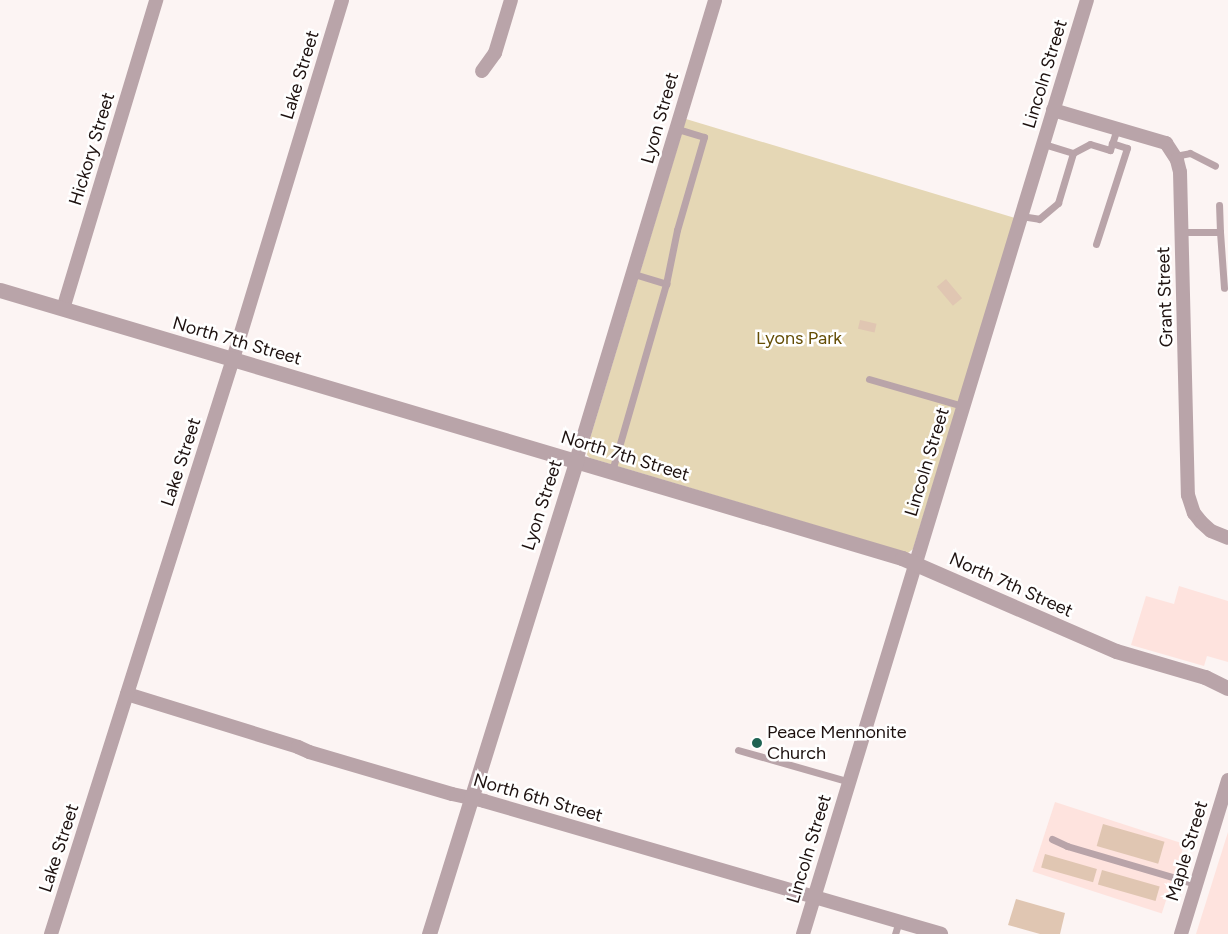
<!DOCTYPE html>
<html>
<head>
<meta charset="utf-8">
<style>
  body { margin:0 }
  #map { position:relative; width:1228px; height:934px; overflow:hidden; background:#fcf4f3; font-family:Figtree,sans-serif }
  div>[style] { position:absolute }
  .built>* { inset:0; background:#fee3de; transform-origin:0 0 }
  .green>* { inset:0; background:#e5d7b5 }
  .building>* { inset:0; background:#e0c6b2; transform-origin:0 0 }
  .service>* { height:7px; margin:-3.5px; padding:0 3.5px; transform-origin:3.5px; border-radius:3.5px; background:#b9a4a9 }
  .minor>* { height:14px; margin:-7px; padding:0 7px; transform-origin:7px; border-radius:7px; background:#b9a4a9 }
  .tertiary>* { height:15px; margin:-7.5px; padding:0 7.5px; transform-origin:7.5px; border-radius:7.5px; background:#b9a4a9 }
  .dots>* { width:14px; height:14px; translate:-50% -50%; box-sizing:border-box; border:2px solid #fff; border-radius:50% }
  span { translate:-50% -50%; white-space:nowrap; text-align:center; line-height:1.15; -webkit-text-stroke:5px #fff; paint-order:stroke }
  .street-label { font-size:18px; color:#1d110f }
  .park-label { font-size:18px; color:#644d05 }
  .poi-label { font-size:18px; color:#1d110f }
  .left { translate:0 -50%; text-align:left }
</style>
</head>
<body>
<div id="map">
  <div class="built">
    <i style="clip-path:polygon(1179px 586px,1228px 601px,1228px 662px,1207px 656px,1204px 666px,1131px 645px,1146px 596px,1174px 604px)"></i>
    <i style="left:1055px;top:802px;width:136px;height:73px;rotate:18deg"></i>
    <i style="clip-path:polygon(1228px 832px,1228px 934px,1196px 934px)"></i>
  </div>
  <div class="green">
    <i style="clip-path:polygon(686px 119px,1015px 218px,913px 549px,908px 553px,590px 458px,587px 455px,588px 445px)"></i>
  </div>
  <div class="building">
    <i style="left:946px;top:279px;width:25px;height:12px;rotate:50deg"></i>
    <i style="left:860px;top:320px;width:17px;height:9px;rotate:13deg"></i>
    <i style="left:1103px;top:824px;width:64px;height:23px;rotate:16deg"></i>
    <i style="left:1045px;top:854px;width:54px;height:14px;rotate:16deg"></i>
    <i style="left:1102px;top:870px;width:60px;height:15px;rotate:16deg"></i>
    <i style="clip-path:polygon(1016px 899px,1065px 913px,1060px 934px,1040px 934px,1008px 925px)"></i>
  </div>
  <div class="service">
    <i style="left:1073px;top:153px;width:19px;rotate:-28deg"></i>
    <i style="left:1090px;top:144px;width:21px;rotate:17deg"></i>
    <i style="left:1110px;top:150px;width:23px;rotate:-72deg"></i>
    <i style="left:1175px;top:156px;width:15px;rotate:-11deg"></i>
    <i style="left:1190px;top:153px;width:28px;rotate:27deg"></i>
    <i style="left:1021px;top:216px;width:18px;rotate:9deg"></i>
    <i style="left:1039px;top:219px;width:25px;rotate:-40deg"></i>
    <i style="left:1058px;top:203px;width:52px;rotate:-73.3deg"></i>
    <i style="left:1073px;top:153px;width:31px;rotate:-163deg"></i>
    <i style="left:1182px;top:232px;width:38px"></i>
    <i style="left:1220px;top:232px;width:27px;rotate:-92deg"></i>
    <i style="left:1220px;top:232px;width:56px;rotate:85.9deg"></i>
    <i style="left:1096px;top:244px;width:101px;rotate:-72.1deg"></i>
    <i style="left:1127px;top:148px;width:16px;rotate:-162deg"></i>
    <i style="left:634px;top:274px;width:34px;rotate:17deg"></i>
    <i style="left:869px;top:379px;width:98px;rotate:16deg"></i>
    <i style="left:612px;top:471px;width:195px;rotate:-73.9deg"></i>
    <i style="left:666px;top:284px;width:55px;rotate:-78.5deg"></i>
    <i style="left:677px;top:230px;width:97px;rotate:-73.8deg"></i>
    <i style="left:704px;top:137px;width:28px;rotate:-163deg"></i>
    <i style="left:738px;top:750px;width:116px;rotate:15.9deg"></i>
    <i style="left:1052px;top:839px;width:17px;rotate:25deg"></i>
    <i style="left:1067px;top:846px;width:134px;rotate:16.4deg"></i>
    <i style="left:895px;top:934px;width:14px;rotate:-73deg"></i>
  </div>
  <div class="minor">
    <i style="left:482px;top:71px;width:22px;rotate:-54deg"></i>
    <i style="left:495px;top:53px;width:55px;rotate:-73.2deg"></i>
    <i style="left:1053px;top:110px;width:118px;rotate:16.3deg"></i>
    <i style="left:1166px;top:143px;width:20px;rotate:57deg"></i>
    <i style="left:1177px;top:160px;width:12px;rotate:76deg"></i>
    <i style="left:1180px;top:172px;width:323px;rotate:88.6deg"></i>
    <i style="left:1188px;top:495px;width:19px;rotate:72deg"></i>
    <i style="left:1194px;top:513px;width:11px;rotate:52deg"></i>
    <i style="left:1201px;top:522px;width:13px;rotate:42deg"></i>
    <i style="left:1211px;top:531px;width:18px;rotate:22deg"></i>
    <i style="left:63px;top:309px;width:323px;rotate:-73.2deg"></i>
    <i style="left:576px;top:461px;width:481px;rotate:-73.2deg"></i>
    <i style="left:127px;top:694px;width:179px;rotate:17.2deg"></i>
    <i style="left:298px;top:747px;width:12px;rotate:24deg"></i>
    <i style="left:309px;top:752px;width:149px;rotate:16.4deg"></i>
    <i style="left:452px;top:794px;width:33px;rotate:12deg"></i>
    <i style="left:484px;top:801px;width:476px;rotate:16.2deg"></i>
    <i style="left:51px;top:934px;width:603px;rotate:-72.44deg"></i>
    <i style="left:233px;top:359px;width:375px;rotate:-73.1deg"></i>
    <i style="left:803px;top:934px;width:976px;rotate:-73.09deg"></i>
    <i style="left:1181px;top:934px;width:161px;rotate:-73deg"></i>
  </div>
  <div class="tertiary">
    <i style="left:0;top:290px;width:941px;rotate:16.55deg"></i>
    <i style="left:902px;top:558px;width:233px;rotate:23.5deg"></i>
    <i style="left:1116px;top:651px;width:93px;rotate:16.3deg"></i>
    <i style="left:1205px;top:677px;width:25px;rotate:26deg"></i>
    <i style="left:429px;top:934px;width:495px;rotate:-72.7deg"></i>
  </div>
  <div class="dots">
    <i style="left:757px;top:743px;background:#1f6353"></i>
  </div>
  <div class="street-label">
    <span style="left:1045px;top:74px;rotate:-73deg">Lincoln Street</span>
    <span style="left:300px;top:75px;rotate:-73deg">Lake Street</span>
    <span style="left:660px;top:118px;rotate:-74deg">Lyon Street</span>
    <span style="left:92px;top:149px;rotate:-73deg">Hickory Street</span>
    <span style="left:1165px;top:297px;rotate:-92deg">Grant Street</span>
    <span style="left:237px;top:341px;rotate:16deg">North 7th Street</span>
    <span style="left:625px;top:456px;rotate:17deg">North 7th Street</span>
    <span style="left:181px;top:462px;rotate:-72deg">Lake Street</span>
    <span style="left:927px;top:462px;rotate:-73deg">Lincoln Street</span>
    <span style="left:542px;top:505px;rotate:-72deg">Lyon Street</span>
    <span style="left:1011px;top:585px;rotate:24deg">North 7th Street</span>
    <span style="left:538px;top:798px;rotate:16deg">North 6th Street</span>
    <span style="left:59px;top:848px;rotate:-72deg">Lake Street</span>
    <span style="left:809px;top:849px;rotate:-73deg">Lincoln Street</span>
    <span style="left:1187px;top:851px;rotate:-73deg">Maple Street</span>
  </div>
  <div class="park-label">
    <span style="left:799px;top:338px">Lyons Park</span>
  </div>
  <div class="poi-label">
    <span class="left" style="left:767px;top:743px">Peace Mennonite<br>Church</span>
  </div>
</div>
</body>
</html>
